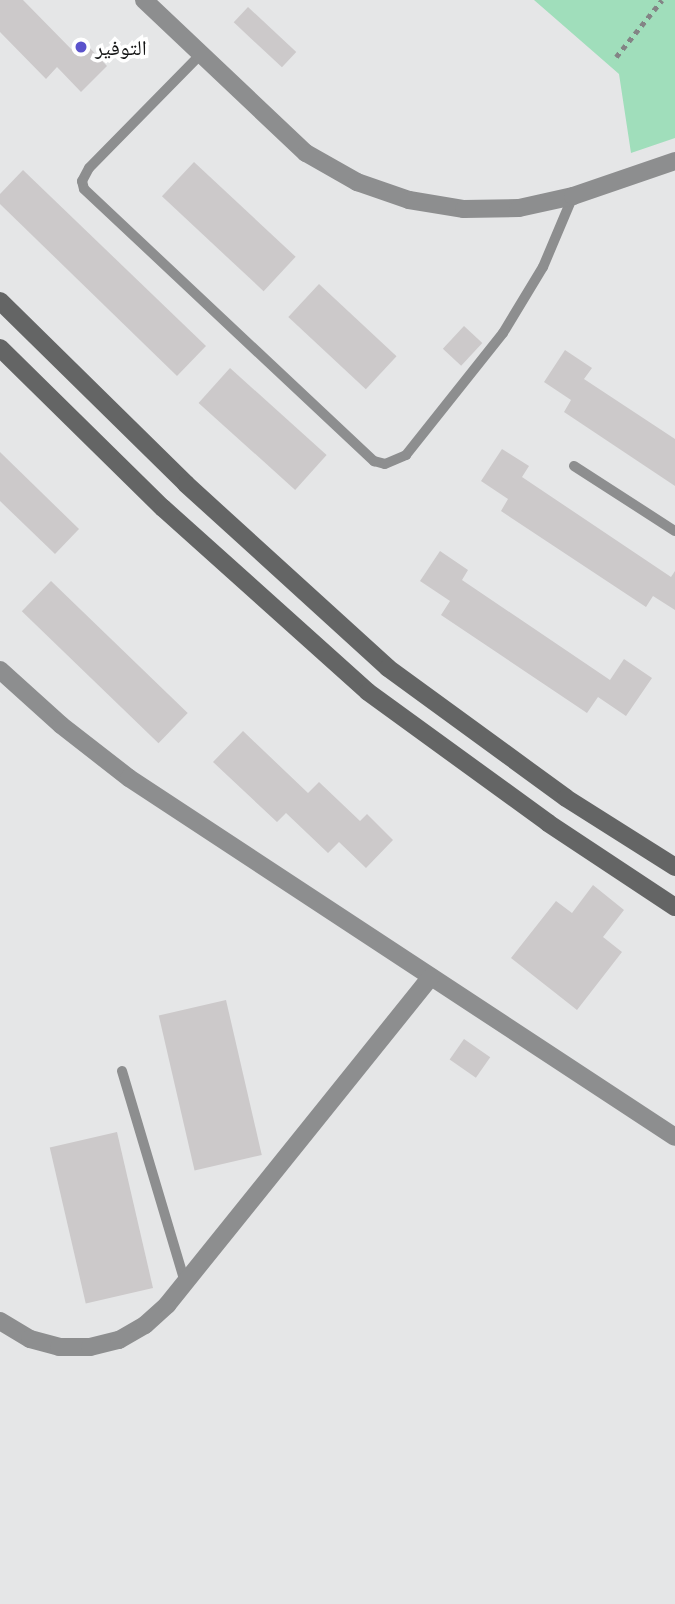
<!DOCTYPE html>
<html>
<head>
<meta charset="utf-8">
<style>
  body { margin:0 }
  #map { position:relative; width:675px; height:1604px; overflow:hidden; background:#e5e6e7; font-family:Lato,"Noto Naskh Arabic",sans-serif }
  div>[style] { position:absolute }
  .green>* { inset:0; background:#a0debb }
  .building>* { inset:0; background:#ccc9ca; transform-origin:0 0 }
  .path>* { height:4.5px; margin-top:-2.25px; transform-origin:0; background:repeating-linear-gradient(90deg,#838485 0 5px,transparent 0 10px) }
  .lane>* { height:10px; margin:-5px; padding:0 5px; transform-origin:5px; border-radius:5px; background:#8d8e8f }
  .street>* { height:18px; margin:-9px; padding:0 9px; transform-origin:9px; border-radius:9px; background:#8d8e8f }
  .secondary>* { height:18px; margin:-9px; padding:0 9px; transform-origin:9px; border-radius:9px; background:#646565 }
  .dots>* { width:19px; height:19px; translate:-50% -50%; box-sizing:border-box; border:4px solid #fff; border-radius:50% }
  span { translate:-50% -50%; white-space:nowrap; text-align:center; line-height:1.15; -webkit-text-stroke:7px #fff; paint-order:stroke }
  .poi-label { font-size:21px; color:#131414 }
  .left { translate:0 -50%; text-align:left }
</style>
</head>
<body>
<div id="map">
  <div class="green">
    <i style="clip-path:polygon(534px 0,675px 0,675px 138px,631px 153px,619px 74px)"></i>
  </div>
  <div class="building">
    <i style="clip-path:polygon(0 0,23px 0,76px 54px,86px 44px,107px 66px,81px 92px,57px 67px,46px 79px,0 32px)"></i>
    <i style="left:248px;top:7px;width:66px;height:21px;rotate:43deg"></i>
    <i style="left:194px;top:162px;width:139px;height:47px;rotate:43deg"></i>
    <i style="clip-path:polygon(23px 170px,206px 346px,177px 376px,0 204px,0 194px)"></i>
    <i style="left:319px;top:284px;width:106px;height:45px;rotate:43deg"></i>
    <i style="left:464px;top:326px;width:25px;height:31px;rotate:43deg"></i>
    <i style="clip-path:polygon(565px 350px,592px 368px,584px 379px,675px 439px,675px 486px,564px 412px,571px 400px,544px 382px)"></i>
    <i style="left:230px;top:368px;width:130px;height:47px;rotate:42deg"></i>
    <i style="clip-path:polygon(502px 449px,529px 466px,522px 477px,671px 577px,675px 571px,675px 610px,653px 596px,646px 607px,501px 511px,508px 499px,481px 481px)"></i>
    <i style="clip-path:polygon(0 452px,79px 529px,55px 554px,0 501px)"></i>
    <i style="clip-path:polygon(440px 551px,468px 570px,462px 580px,610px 680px,624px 659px,652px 678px,626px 716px,598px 697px,587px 713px,441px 615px,450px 601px,420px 581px)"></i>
    <i style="left:51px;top:581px;width:190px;height:42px;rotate:44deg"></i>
    <i style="clip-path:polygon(243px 731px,308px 793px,319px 782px,360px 821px,367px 814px,393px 840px,366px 868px,339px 842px,328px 853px,286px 813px,277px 822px,213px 762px)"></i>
    <i style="clip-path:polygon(593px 885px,624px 910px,603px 937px,622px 952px,577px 1010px,511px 958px,556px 901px,572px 913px)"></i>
    <i style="left:226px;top:1000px;width:159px;height:69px;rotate:77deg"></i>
    <i style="left:464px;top:1039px;width:32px;height:25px;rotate:35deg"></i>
    <i style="left:117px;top:1132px;width:160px;height:69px;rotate:77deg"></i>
  </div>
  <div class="path">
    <i style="left:616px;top:57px;width:73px;rotate:-51.1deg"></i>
  </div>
  <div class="lane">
    <i style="left:200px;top:55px;width:158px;rotate:134.5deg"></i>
    <i style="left:89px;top:168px;width:15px;rotate:118deg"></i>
    <i style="left:82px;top:181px;width:8px;rotate:76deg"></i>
    <i style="left:84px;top:189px;width:398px;rotate:43.2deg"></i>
    <i style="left:374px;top:461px;width:11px;rotate:15deg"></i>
    <i style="left:385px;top:464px;width:23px;rotate:-23deg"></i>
    <i style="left:406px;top:455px;width:156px;rotate:-51.5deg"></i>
    <i style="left:503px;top:333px;width:77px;rotate:-58.8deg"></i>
    <i style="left:543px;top:267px;width:77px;rotate:-67.1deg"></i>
    <i style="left:574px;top:466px;width:120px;rotate:32.8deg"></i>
    <i style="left:122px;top:1071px;width:221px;rotate:73.4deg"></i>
  </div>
  <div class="street">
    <i style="left:144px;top:0;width:223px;rotate:43.4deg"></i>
    <i style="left:306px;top:153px;width:59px;rotate:29.6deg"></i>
    <i style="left:357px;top:182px;width:55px;rotate:19.1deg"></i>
    <i style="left:409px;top:200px;width:56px;rotate:9.3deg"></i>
    <i style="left:464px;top:209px;width:55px;rotate:-1deg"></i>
    <i style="left:519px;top:208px;width:55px;rotate:-12.5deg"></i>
    <i style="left:573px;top:196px;width:108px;rotate:-18.9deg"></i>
    <i style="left:0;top:670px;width:82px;rotate:42deg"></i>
    <i style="left:61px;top:725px;width:86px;rotate:37.9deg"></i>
    <i style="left:129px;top:778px;width:653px;rotate:33.33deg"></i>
    <i style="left:0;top:1321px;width:35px;rotate:31deg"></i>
    <i style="left:30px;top:1339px;width:30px;rotate:15deg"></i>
    <i style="left:59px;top:1347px;width:31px"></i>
    <i style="left:90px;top:1347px;width:30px;rotate:-14deg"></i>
    <i style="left:119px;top:1340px;width:30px;rotate:-30deg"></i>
    <i style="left:145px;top:1325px;width:30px;rotate:-42deg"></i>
    <i style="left:167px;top:1305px;width:421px;rotate:-51.2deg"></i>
  </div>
  <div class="secondary">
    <i style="left:0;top:301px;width:261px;rotate:44.5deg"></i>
    <i style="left:186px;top:484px;width:273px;rotate:42.3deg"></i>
    <i style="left:388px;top:668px;width:220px;rotate:36.1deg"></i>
    <i style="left:566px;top:798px;width:129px;rotate:32.3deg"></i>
    <i style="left:0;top:348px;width:228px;rotate:44.5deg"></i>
    <i style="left:163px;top:508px;width:275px;rotate:41.9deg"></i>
    <i style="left:368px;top:692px;width:223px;rotate:36deg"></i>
    <i style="left:548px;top:823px;width:152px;rotate:33.5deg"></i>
  </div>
  <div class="dots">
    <i style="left:81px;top:47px;background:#5b53cc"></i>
  </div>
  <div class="poi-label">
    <span class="left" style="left:95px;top:47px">التوفير</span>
  </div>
</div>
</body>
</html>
